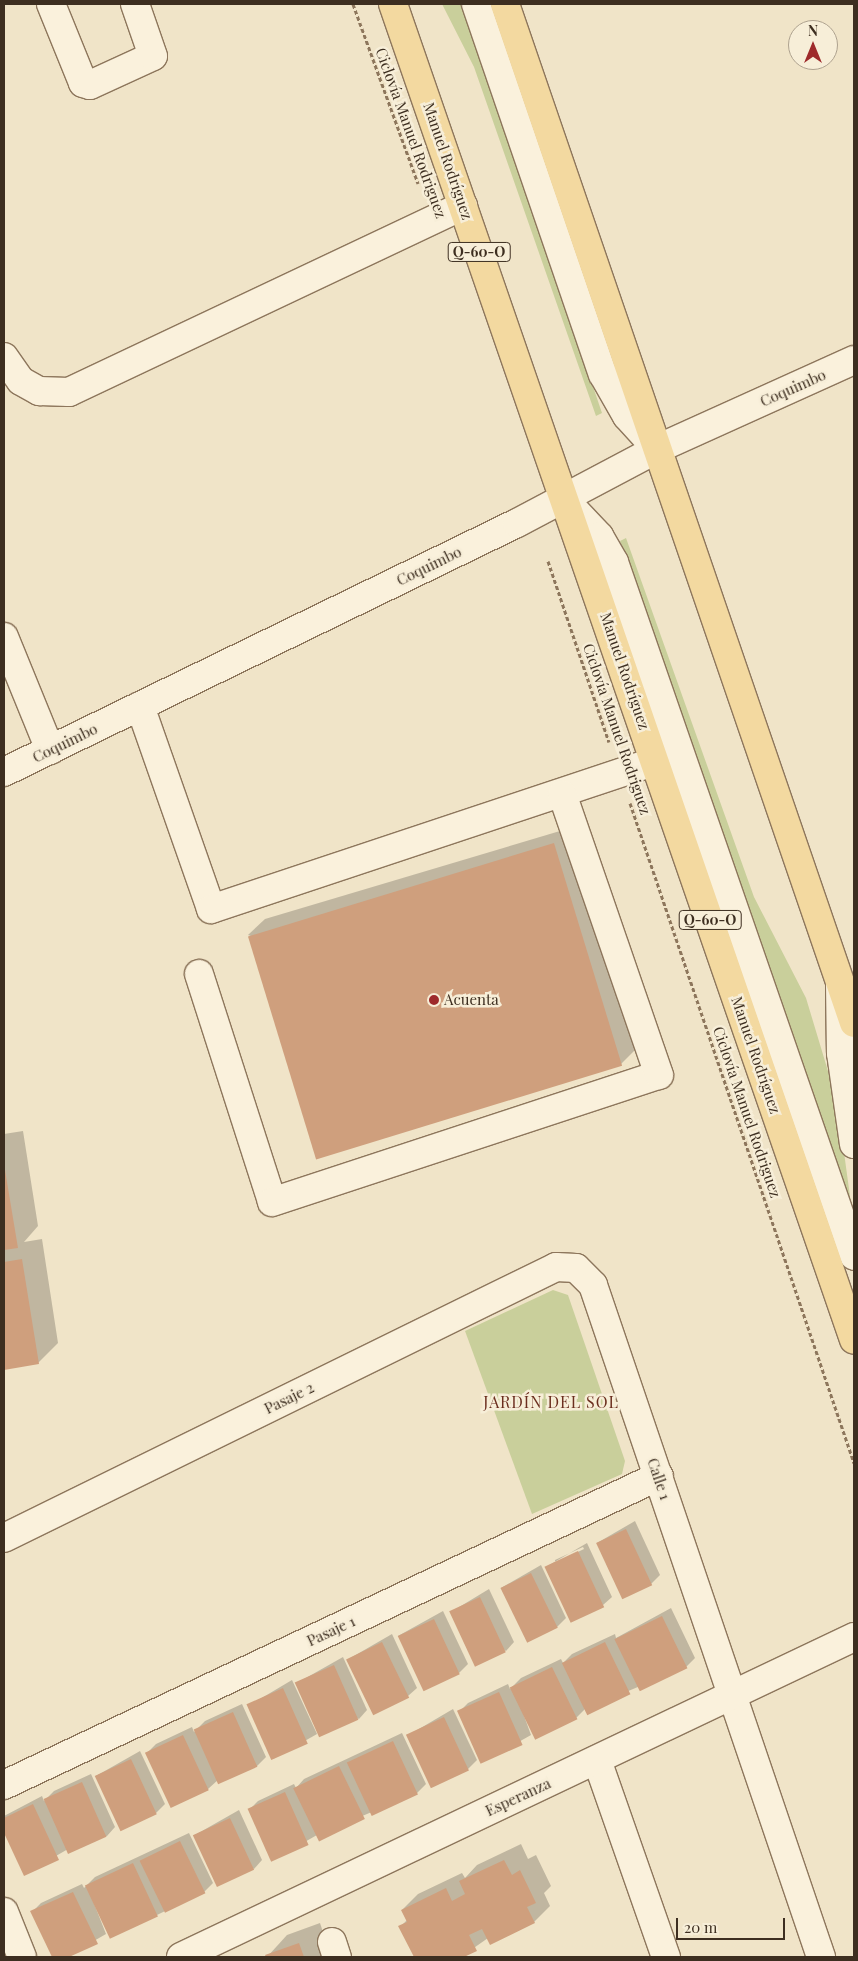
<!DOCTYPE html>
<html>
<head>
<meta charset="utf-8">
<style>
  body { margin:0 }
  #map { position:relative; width:858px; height:1961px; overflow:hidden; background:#f0e4c8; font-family:"Playfair Display",serif }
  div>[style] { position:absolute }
  .green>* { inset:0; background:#c9cf9b }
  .shadow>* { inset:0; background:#0003 }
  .building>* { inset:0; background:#cf9f7d; transform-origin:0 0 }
  .path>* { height:3px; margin-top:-1.5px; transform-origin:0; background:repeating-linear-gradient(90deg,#8d765c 0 4px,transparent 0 6.5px) }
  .roads { filter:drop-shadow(1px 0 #8d765c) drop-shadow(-1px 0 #8d765c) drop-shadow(0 1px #8d765c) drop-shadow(0 -1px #8d765c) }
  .minor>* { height:28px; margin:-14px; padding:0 14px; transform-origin:14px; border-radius:14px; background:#faf1dc }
  .major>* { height:28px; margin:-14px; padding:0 14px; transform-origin:14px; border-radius:14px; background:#f3d9a0 }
  .dots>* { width:14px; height:14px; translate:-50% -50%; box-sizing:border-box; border:2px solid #f7eed8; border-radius:50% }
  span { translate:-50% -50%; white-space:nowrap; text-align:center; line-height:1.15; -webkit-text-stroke:5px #f7eed8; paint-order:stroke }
  .shield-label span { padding:1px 4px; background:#f7eed8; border:1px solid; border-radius:4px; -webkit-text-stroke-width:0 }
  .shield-label { font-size:14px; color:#3d2e20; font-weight:700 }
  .street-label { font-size:15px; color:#3d2e20 }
  .poi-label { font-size:15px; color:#3d2e20 }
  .left { translate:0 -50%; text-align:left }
  .neighbourhood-label { font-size:16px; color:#6b2e1e; letter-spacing:1px }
  .frame { position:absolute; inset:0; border:5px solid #3d2e20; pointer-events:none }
  .north { position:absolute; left:788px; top:20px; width:50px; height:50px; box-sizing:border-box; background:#f7eed8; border:1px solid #ada18e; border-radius:50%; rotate:0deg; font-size:14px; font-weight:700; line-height:20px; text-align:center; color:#3d2e20 }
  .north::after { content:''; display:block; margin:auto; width:18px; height:22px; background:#9e2a2b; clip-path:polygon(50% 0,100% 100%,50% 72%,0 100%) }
  .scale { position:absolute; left:676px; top:1918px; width:109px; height:22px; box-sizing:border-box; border:2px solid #3d2e20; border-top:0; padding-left:6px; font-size:15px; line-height:18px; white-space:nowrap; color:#3d2e20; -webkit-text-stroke:4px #f7eed8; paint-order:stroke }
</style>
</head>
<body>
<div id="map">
  <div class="green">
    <i style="clip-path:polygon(442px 4px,463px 4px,602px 413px,596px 416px,474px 67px)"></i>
    <i style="clip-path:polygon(626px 538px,754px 897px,806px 998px,837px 1101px,852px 1211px,620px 541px)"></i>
    <i style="clip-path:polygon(553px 1290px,568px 1295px,625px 1461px,622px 1474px,532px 1514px,465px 1331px)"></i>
  </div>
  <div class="shadow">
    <i style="clip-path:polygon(570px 828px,636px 1049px,620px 1065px,248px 935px,265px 919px)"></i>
    <i style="clip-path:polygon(23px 1131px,38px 1226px,24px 1242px,42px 1239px,58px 1343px,38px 1363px,4px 1368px,4px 1134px)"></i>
    <i style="clip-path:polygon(635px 1521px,660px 1575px,651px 1584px,597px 1543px)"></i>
    <i style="clip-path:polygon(evenodd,587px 1543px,612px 1597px,603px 1605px,546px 1567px,587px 1543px,583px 1547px,584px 1549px,555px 1563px,555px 1560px,583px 1547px)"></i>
    <i style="clip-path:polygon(541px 1565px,566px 1618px,557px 1627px,501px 1588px)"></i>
    <i style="clip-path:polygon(489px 1589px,514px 1642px,506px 1651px,451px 1612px)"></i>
    <i style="clip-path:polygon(671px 1608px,695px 1658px,686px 1667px,585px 1709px,576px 1718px,519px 1702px,531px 1735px,483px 1762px,459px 1712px,468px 1703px,508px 1684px,510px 1689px,521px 1678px,561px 1659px,563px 1663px,572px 1654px,615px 1634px,616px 1638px)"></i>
    <i style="clip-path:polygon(443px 1611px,468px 1664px,459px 1673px,398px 1636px)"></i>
    <i style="clip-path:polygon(392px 1634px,417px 1688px,408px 1696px,347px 1660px)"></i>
    <i style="clip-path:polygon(343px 1657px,367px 1710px,359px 1719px,297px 1683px)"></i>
    <i style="clip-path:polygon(292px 1680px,317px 1734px,273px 1759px,248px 1706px)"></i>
    <i style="clip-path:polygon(242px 1704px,266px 1757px,257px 1766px,219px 1779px,208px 1789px,147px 1753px,156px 1744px,192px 1727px,194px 1732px,205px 1721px)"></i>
    <i style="clip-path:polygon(453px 1709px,477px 1760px,468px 1769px,407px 1736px)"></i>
    <i style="clip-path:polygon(402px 1733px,426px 1784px,417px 1793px,317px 1835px,273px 1860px,249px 1810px,258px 1801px,294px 1784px,296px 1788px,304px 1779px)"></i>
    <i style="clip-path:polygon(140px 1751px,165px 1804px,156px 1813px,96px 1776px)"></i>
    <i style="clip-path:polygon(91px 1774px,115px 1827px,107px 1836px,68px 1849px,25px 1874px,4px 1830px,4px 1816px,42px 1796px,44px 1801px,54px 1791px)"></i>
    <i style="clip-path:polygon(239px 1810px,262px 1860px,254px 1869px,195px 1835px)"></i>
    <i style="clip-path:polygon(189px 1833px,213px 1883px,204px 1892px,157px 1915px,93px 1901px,106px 1934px,66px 1957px,53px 1957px,32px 1912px,41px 1903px,82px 1884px,84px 1888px,95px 1877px)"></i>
    <i style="clip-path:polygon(521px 1844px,528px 1859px,536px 1855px,551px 1886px,544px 1893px,550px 1906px,534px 1922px,488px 1938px,461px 1957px,415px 1957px,400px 1927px,407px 1920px,402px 1910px,418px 1894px,462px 1873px,465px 1878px,477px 1865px)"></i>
    <i style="clip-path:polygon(320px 1923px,331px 1957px,267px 1957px,287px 1935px)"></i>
  </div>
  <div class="building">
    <i style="left:554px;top:843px;width:233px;height:320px;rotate:73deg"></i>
    <i style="clip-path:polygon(4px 1164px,18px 1248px,4px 1250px)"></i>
    <i style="clip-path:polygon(22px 1259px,39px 1364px,4px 1370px,4px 1262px)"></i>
    <i style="left:626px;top:1529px;width:62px;height:33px;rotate:65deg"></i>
    <i style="left:578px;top:1551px;width:62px;height:37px;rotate:65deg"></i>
    <i style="left:531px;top:1573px;width:61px;height:34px;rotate:64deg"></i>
    <i style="left:480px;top:1597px;width:61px;height:34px;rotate:65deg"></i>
    <i style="left:662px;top:1616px;width:58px;height:53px;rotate:64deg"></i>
    <i style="left:434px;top:1619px;width:61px;height:40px;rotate:65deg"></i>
    <i style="left:382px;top:1642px;width:62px;height:40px;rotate:64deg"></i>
    <i style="left:605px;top:1642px;width:58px;height:48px;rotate:64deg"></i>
    <i style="left:334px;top:1665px;width:60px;height:43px;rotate:66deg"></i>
    <i style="left:552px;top:1667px;width:58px;height:47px;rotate:64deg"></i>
    <i style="left:283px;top:1688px;width:61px;height:40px;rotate:66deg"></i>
    <i style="left:499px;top:1692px;width:58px;height:46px;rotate:66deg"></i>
    <i style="left:233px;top:1712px;width:60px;height:43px;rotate:66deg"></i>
    <i style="left:444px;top:1717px;width:59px;height:42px;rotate:65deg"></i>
    <i style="left:183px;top:1735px;width:61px;height:42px;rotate:65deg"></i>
    <i style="left:393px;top:1741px;width:59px;height:51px;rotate:65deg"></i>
    <i style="left:131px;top:1759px;width:61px;height:40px;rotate:65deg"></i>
    <i style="left:339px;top:1766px;width:59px;height:51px;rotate:64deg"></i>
    <i style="left:82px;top:1782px;width:60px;height:42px;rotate:66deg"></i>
    <i style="left:285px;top:1792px;width:58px;height:41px;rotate:66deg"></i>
    <i style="clip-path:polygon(33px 1804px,59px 1860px,24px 1876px,4px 1833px,4px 1818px)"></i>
    <i style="left:230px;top:1818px;width:57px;height:41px;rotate:65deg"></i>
    <i style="left:180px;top:1841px;width:58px;height:45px;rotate:64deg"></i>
    <i style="clip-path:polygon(504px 1860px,512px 1875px,520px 1870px,536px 1903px,527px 1907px,535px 1923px,490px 1945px,482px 1929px,469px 1935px,477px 1951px,464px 1957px,414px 1957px,398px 1926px,407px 1922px,401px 1910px,446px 1888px,452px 1901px,465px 1894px,459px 1881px)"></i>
    <i style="left:133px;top:1863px;width:59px;height:53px;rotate:65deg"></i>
    <i style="clip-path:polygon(73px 1892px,98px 1944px,69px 1957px,52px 1957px,30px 1911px)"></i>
    <i style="clip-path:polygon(299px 1943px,304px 1957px,266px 1957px,265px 1955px)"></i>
  </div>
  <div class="path">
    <i style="left:353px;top:4px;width:191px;rotate:70.1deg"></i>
    <i style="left:548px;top:561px;width:191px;rotate:71.4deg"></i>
    <i style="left:630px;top:803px;width:697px;rotate:71.25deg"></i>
  </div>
  <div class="roads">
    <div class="minor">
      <i style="left:51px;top:4px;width:85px;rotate:67.9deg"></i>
      <i style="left:83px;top:83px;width:7px;rotate:16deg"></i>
      <i style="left:90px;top:85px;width:69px;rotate:-24.7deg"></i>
      <i style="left:153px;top:56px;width:55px;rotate:-109.1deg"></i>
      <i style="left:476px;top:4px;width:391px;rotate:71.1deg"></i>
      <i style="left:603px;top:374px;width:48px;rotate:60.3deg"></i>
      <i style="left:627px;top:416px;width:45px;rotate:47.7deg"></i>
      <i style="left:4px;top:357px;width:29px;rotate:55deg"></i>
      <i style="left:21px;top:381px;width:21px;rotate:29deg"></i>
      <i style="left:39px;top:391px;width:30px;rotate:2deg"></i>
      <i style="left:69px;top:392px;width:436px;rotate:-25.3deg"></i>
      <i style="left:565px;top:500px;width:50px;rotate:46.6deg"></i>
      <i style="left:599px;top:536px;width:30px;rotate:60deg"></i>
      <i style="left:614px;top:562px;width:734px;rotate:70.92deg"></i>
      <i style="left:4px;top:637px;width:122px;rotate:67.8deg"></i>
      <i style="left:140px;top:706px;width:215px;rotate:70.7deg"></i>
      <i style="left:211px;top:909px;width:468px;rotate:-18.4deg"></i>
      <i style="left:4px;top:772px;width:570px;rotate:-25.89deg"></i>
      <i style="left:517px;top:523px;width:158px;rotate:-27.9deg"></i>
      <i style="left:657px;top:449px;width:216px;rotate:-24.3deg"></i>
      <i style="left:199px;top:974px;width:239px;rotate:72.2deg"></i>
      <i style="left:272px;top:1202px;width:407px;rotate:-18.2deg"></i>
      <i style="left:659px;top:1075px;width:297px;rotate:-109deg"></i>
      <i style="left:840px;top:984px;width:69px;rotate:89.2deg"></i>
      <i style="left:841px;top:1053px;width:92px;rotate:81.9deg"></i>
      <i style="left:4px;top:1538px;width:615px;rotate:-26.15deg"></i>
      <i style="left:556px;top:1267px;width:20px;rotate:3deg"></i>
      <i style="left:576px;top:1268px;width:24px;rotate:45deg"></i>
      <i style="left:593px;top:1285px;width:710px;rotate:71.26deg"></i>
      <i style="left:597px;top:1760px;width:209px;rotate:70.7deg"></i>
      <i style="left:4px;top:1785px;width:724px;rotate:-25.26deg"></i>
      <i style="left:4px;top:1912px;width:48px;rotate:68.2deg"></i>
      <i style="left:332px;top:1942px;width:16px;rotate:72deg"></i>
      <i style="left:181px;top:1957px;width:745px;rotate:-25.43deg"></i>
    </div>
    <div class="major">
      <i style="left:393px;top:4px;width:1413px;rotate:70.96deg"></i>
      <i style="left:505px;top:4px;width:1077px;rotate:71.09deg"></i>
    </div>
  </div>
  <div class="dots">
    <i style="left:434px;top:1000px;background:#9e2a2b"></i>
  </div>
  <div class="shield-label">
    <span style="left:479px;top:252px">Q-60-O</span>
    <span style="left:710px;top:920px">Q-60-O</span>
  </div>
  <div class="street-label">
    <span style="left:411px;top:133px;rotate:70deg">Ciclovía Manuel Rodriguez</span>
    <span style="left:448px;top:161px;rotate:71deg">Manuel Rodríguez</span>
    <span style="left:793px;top:388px;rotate:-24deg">Coquimbo</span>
    <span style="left:429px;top:566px;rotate:-26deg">Coquimbo</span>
    <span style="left:625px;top:671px;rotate:71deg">Manuel Rodríguez</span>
    <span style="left:617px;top:729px;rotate:71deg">Ciclovía Manuel Rodriguez</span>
    <span style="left:65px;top:743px;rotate:-26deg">Coquimbo</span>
    <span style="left:756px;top:1055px;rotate:71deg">Manuel Rodríguez</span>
    <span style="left:747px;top:1112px;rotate:71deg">Ciclovía Manuel Rodriguez</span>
    <span style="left:289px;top:1398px;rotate:-26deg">Pasaje 2</span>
    <span style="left:659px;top:1479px;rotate:71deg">Calle 1</span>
    <span style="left:331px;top:1631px;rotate:-25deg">Pasaje 1</span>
    <span style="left:518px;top:1797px;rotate:-25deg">Esperanza</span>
  </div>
  <div class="poi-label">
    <span class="left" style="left:444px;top:1000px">Acuenta</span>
  </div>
  <div class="neighbourhood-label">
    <span style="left:551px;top:1402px">JARDÍN DEL SOL</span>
  </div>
  <div class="frame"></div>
  <div class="north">N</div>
  <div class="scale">20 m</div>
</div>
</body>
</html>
